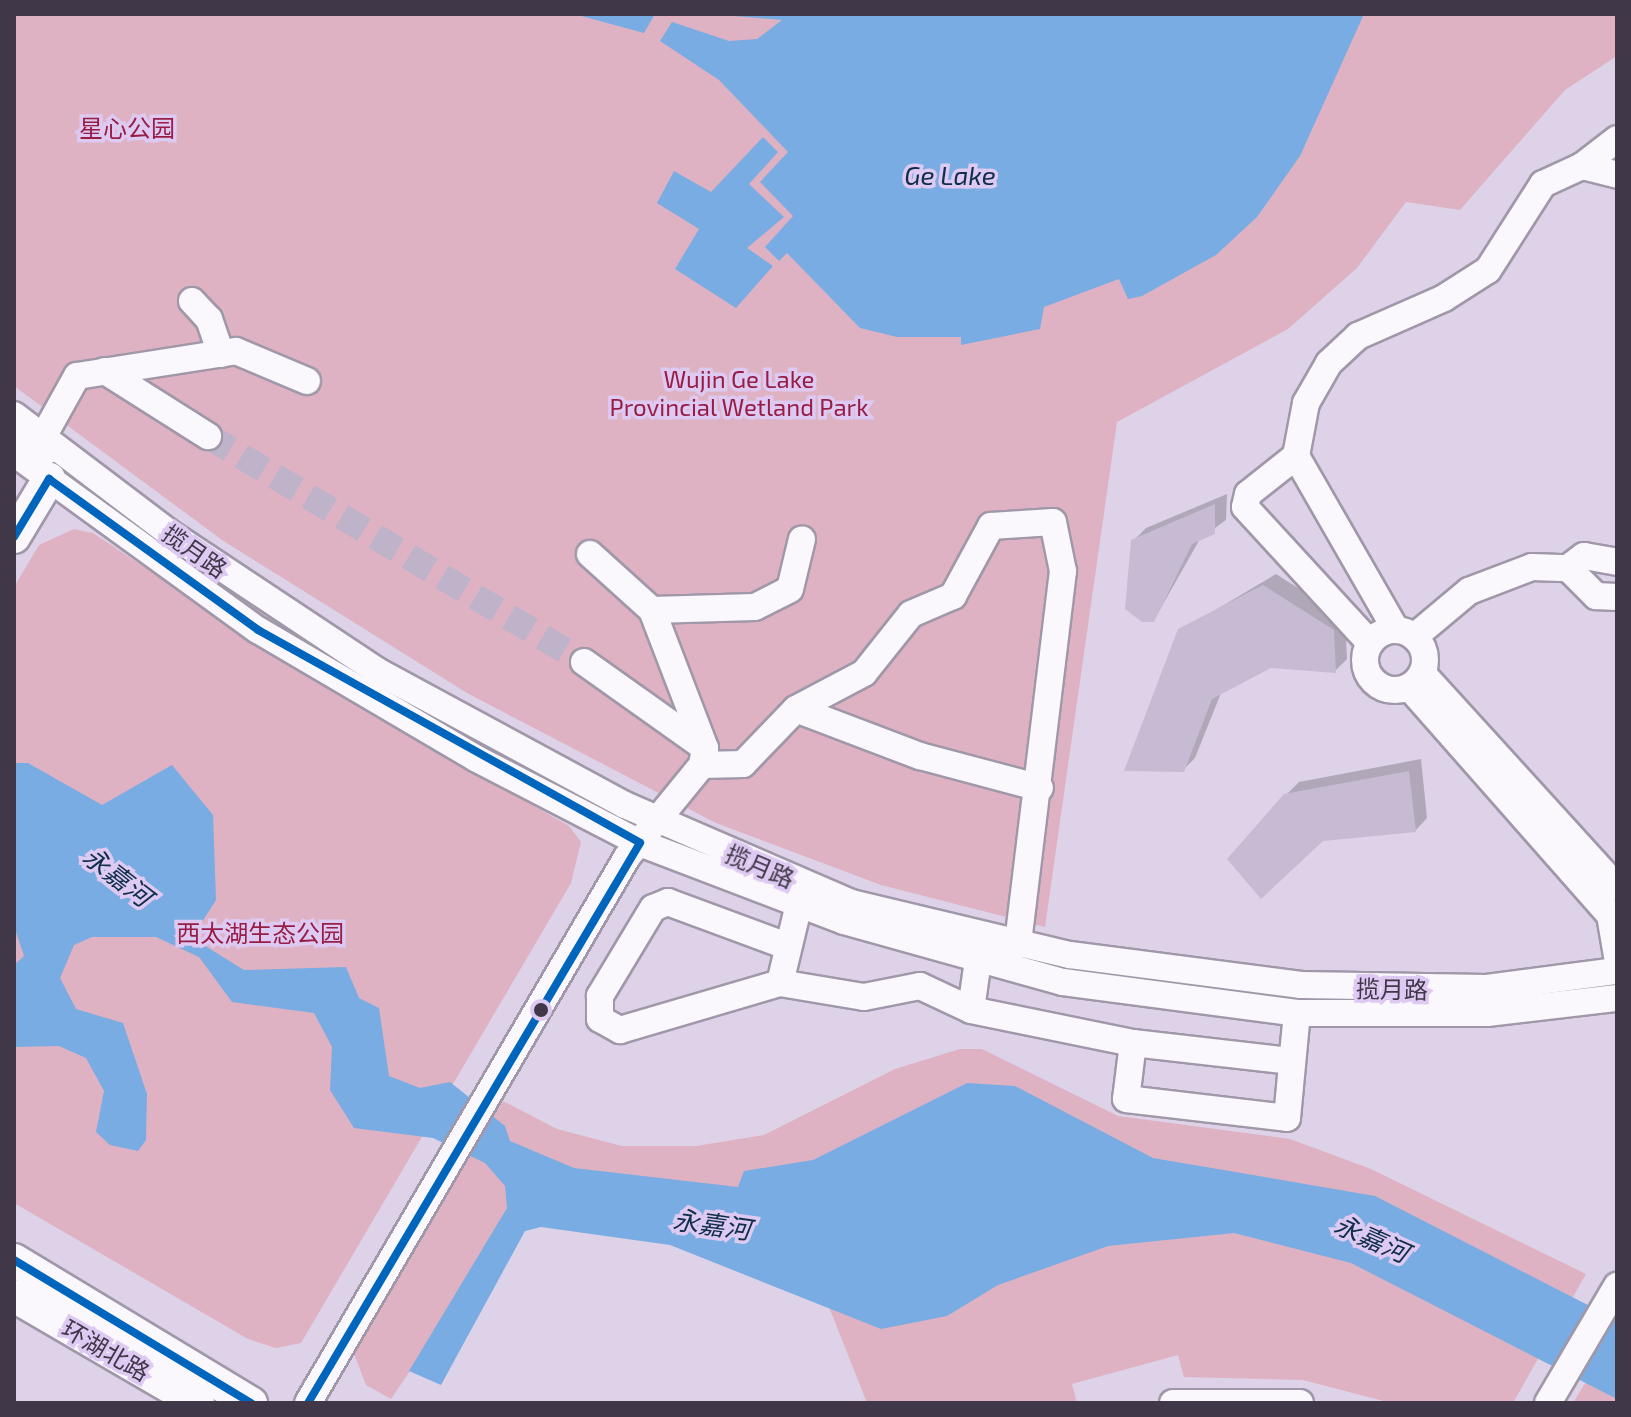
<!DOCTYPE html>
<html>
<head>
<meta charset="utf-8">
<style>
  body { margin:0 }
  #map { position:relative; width:1631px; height:1417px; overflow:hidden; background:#ddd2e8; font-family:"Exo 2","Noto Sans SC",sans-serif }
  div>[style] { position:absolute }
  .green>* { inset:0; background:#deb2c3 }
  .water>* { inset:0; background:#79ace2 }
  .shadow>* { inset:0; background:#0003 }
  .building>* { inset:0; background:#c7bbd4 }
  .minor-tunnel>* { height:26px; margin-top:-13px; transform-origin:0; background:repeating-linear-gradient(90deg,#beb3c8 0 26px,transparent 0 39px) }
  .roads { filter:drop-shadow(2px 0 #a098a9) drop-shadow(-2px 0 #a098a9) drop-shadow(0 2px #a098a9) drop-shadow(0 -2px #a098a9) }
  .minor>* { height:26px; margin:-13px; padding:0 13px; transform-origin:13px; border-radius:13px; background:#faf8fc }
  .minor>.ring { margin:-13px; padding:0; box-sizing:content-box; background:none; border:26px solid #faf8fc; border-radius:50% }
  .major>* { height:32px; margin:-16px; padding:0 16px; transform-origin:16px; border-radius:16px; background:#faf8fc }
  .bus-1>* { height:8px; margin:-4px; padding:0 4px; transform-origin:4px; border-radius:4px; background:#0065bd }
  .dots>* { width:22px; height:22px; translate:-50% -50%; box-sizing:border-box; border:4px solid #ddc9f1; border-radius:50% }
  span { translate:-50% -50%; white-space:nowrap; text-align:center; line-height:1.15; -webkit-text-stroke:7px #ddc9f1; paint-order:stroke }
  .park-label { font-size:24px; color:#971d45 }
  .street-label { font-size:24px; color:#403848 }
  .water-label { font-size:26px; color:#0e2e4a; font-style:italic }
  .frame { position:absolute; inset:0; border:16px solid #403848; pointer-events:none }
</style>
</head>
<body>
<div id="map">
  <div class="green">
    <i style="clip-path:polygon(14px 14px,1617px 14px,1617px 56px,1565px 90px,1460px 210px,1406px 202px,1357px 268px,1288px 329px,1117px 422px,1045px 927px,881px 885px,716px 823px,467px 693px,222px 540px,14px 386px)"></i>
    <i style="clip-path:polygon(74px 529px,93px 533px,305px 674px,569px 826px,581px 842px,571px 883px,301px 1343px,276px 1348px,248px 1339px,14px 1203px,14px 587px,39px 545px)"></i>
    <i style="clip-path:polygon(960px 1049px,982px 1049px,1118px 1116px,1290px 1139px,1371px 1169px,1586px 1274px,1513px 1403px,1391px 1403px,1303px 1380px,1184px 1377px,1178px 1355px,1072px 1384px,1077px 1403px,867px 1403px,793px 1216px,534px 1188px,391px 1399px,366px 1385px,353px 1351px,503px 1101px,557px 1129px,622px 1146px,696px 1146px,764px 1135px,895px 1069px)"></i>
    <i style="clip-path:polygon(1617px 1331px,1617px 1403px,1573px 1403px)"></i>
  </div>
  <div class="water">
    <i style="clip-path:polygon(574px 14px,655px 14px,644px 33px)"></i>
    <i style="clip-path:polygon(710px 14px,1364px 14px,1300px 156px,1257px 217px,1216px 255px,1142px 296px,1128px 299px,1119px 279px,1044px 307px,1040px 329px,961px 345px,961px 337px,897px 337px,860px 328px,787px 253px,779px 261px,765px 247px,793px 216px,760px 182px,788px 152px,719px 80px,660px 41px,672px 22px,729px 41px,757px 39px,782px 20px)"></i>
    <i style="clip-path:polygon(763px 137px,778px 152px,749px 184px,784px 217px,747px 248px,773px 266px,736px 308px,675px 269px,699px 229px,657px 203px,674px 171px,711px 192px)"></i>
    <i style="clip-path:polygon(14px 763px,28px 763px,102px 805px,172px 765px,213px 815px,216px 900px,197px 930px,202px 944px,244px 970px,346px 967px,359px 998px,379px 1008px,389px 1076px,420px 1088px,450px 1082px,505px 1126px,510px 1141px,574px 1168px,738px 1187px,744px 1171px,813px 1160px,967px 1083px,1015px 1086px,1153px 1158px,1375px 1196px,1617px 1320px,1617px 1399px,1351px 1263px,1234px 1233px,1108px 1246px,998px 1285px,947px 1316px,881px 1329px,670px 1245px,541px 1227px,525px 1231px,441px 1385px,409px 1371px,507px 1208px,505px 1186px,485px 1163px,433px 1138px,354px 1128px,330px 1090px,332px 1047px,314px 1013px,232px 1002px,199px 957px,156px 937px,92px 937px,74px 945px,60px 978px,76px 1009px,123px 1023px,147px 1094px,146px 1140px,138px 1151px,110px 1145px,96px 1132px,104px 1091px,86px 1058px,59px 1046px,14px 1047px,14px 965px,24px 956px,14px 926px)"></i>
  </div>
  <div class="shadow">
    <i style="clip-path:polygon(1227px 494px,1226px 520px,1200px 539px,1154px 620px,1133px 541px,1146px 528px)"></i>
    <i style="clip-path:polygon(1276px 574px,1345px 618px,1347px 659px,1335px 671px,1271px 666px,1221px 693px,1195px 758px,1183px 770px,1180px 631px)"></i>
    <i style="clip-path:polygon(1421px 759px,1427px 818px,1415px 831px,1285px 796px,1299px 782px)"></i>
  </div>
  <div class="building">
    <i style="clip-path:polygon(1215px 504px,1215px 534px,1192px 544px,1154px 622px,1142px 622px,1125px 609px,1131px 540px)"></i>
    <i style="clip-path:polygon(1263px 585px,1334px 630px,1336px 673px,1271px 668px,1212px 699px,1184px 772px,1124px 771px,1178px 629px)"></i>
    <i style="clip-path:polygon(1409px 771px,1416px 832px,1323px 841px,1261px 899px,1227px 859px,1284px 794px)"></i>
  </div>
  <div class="minor-tunnel">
    <i style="left:208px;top:436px;width:439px;rotate:31deg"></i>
  </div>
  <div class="roads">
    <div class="minor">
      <i style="left:1582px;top:166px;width:44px;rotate:-37.6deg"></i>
      <i style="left:192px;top:301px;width:25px;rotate:47deg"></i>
      <i style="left:209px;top:319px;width:37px;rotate:71deg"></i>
      <i style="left:105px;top:371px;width:122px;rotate:32.3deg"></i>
      <i style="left:14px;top:415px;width:193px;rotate:37.2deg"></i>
      <i style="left:168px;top:532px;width:251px;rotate:33.6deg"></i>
      <i style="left:377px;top:671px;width:282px;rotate:28.4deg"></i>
      <i style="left:625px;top:805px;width:246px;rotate:23.4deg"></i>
      <i style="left:851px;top:903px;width:225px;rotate:13.4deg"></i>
      <i style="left:1070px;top:955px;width:233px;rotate:7.4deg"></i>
      <i style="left:1301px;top:985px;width:186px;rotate:0.9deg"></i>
      <i style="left:1487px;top:988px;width:131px;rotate:-7.5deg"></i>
      <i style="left:45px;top:452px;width:15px;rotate:-98deg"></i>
      <i style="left:43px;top:437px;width:70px;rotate:-60.9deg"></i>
      <i style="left:77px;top:376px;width:161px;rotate:-8.9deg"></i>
      <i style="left:236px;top:351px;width:77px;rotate:22.9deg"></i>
      <i style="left:14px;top:453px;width:301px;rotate:36deg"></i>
      <i style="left:258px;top:630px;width:254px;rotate:30.5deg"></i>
      <i style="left:477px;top:759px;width:183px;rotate:27.3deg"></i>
      <i style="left:640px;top:843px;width:218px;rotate:20.9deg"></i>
      <i style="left:844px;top:921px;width:227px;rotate:15.6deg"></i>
      <i style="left:1063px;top:982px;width:236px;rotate:7.5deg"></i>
      <i style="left:1297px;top:1013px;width:190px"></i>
      <i style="left:1487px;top:1013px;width:131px;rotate:-6.6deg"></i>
      <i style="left:1296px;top:456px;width:61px;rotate:141.6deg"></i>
      <i style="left:1248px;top:494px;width:13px;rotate:103deg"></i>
      <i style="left:1245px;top:507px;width:185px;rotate:47.4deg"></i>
      <i style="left:590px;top:554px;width:84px;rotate:42.1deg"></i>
      <i style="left:652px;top:610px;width:148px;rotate:69deg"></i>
      <i style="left:705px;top:748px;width:17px;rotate:100deg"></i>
      <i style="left:1568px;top:568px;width:40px;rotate:45deg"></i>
      <i style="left:1596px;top:596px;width:21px;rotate:3deg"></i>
      <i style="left:652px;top:610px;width:103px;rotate:-1.7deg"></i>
      <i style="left:755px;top:607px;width:39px;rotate:-27deg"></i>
      <i style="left:790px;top:589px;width:51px;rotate:-76.5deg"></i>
      <i class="ring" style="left:1365px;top:630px;width:34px;height:34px"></i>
      <i style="left:1396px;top:630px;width:201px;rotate:-119.9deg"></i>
      <i style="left:1296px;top:456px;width:54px;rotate:-79.3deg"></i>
      <i style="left:1306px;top:403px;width:46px;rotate:-60.1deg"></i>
      <i style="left:1329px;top:363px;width:40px;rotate:-43deg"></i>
      <i style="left:1358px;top:336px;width:94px;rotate:-23.8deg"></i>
      <i style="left:1444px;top:298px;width:52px;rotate:-32.5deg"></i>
      <i style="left:1488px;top:270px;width:102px;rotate:-57.4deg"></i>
      <i style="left:1543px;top:184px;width:43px;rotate:-24.8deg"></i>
      <i style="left:1582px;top:166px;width:36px;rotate:14deg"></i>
      <i style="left:1414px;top:637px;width:72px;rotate:-39.9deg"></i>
      <i style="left:1469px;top:591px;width:67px;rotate:-20.9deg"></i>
      <i style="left:1532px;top:567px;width:36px;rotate:2deg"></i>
      <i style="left:1568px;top:568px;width:20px;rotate:-37deg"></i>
      <i style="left:1584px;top:556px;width:34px;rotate:10deg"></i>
      <i style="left:584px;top:662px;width:148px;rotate:35.4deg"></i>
      <i style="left:1422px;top:673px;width:290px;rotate:47.7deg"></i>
      <i style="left:1409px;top:687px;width:304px;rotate:48.6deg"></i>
      <i style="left:1610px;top:915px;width:42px;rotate:80.3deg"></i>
      <i style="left:796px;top:709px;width:133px;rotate:20.8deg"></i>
      <i style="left:920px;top:756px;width:124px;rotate:14.9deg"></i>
      <i style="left:784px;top:945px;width:124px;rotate:-159.7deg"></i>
      <i style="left:668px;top:902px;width:16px;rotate:158deg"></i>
      <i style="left:653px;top:908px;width:103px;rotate:121.1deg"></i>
      <i style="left:600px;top:996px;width:23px;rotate:90deg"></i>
      <i style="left:600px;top:1019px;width:23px;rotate:29deg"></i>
      <i style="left:620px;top:1030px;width:167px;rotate:-16.4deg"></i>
      <i style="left:780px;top:983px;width:85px;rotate:9.5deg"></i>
      <i style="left:864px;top:997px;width:57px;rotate:-11.1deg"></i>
      <i style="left:920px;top:986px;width:56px;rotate:25.2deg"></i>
      <i style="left:978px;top:960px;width:50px;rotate:98deg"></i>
      <i style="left:971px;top:1010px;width:165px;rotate:11.5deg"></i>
      <i style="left:1133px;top:1043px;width:160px;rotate:6.5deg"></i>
      <i style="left:780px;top:983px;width:81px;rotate:-76.5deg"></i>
      <i style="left:1133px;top:1043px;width:56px;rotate:97.1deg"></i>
      <i style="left:1126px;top:1099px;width:162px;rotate:6.7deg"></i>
      <i style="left:1287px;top:1118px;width:105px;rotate:-84.6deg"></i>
      <i style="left:308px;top:1403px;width:632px;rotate:-59.7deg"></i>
      <i style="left:627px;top:857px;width:119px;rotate:-50.8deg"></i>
      <i style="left:702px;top:765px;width:41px;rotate:-1.4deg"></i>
      <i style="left:743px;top:764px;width:76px;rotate:-46.1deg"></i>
      <i style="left:796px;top:709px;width:77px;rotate:-27.9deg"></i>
      <i style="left:864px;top:673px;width:75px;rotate:-51.5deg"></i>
      <i style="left:911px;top:614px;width:46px;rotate:-23.2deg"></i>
      <i style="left:953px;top:596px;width:80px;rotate:-61.5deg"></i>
      <i style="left:991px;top:526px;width:62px;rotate:-3.7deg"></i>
      <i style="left:1053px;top:522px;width:50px;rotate:78.5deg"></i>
      <i style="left:1063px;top:571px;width:377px;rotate:96.9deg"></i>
      <i style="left:1173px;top:1403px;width:127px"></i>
      <i style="left:1548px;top:1403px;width:136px;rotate:-59.5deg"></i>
    </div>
    <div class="major">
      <i style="left:14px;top:446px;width:30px;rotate:-17deg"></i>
      <i style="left:14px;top:537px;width:68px;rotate:-58.9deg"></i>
      <i style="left:14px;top:1260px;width:277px;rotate:31.1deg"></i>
      <i style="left:14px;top:1296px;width:213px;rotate:30.2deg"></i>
    </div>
  </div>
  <div class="bus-1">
    <i style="left:14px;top:537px;width:68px;rotate:-58.9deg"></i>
    <i style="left:49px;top:479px;width:258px;rotate:35.8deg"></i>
    <i style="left:258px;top:630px;width:437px;rotate:29.1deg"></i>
    <i style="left:640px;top:843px;width:651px;rotate:120.66deg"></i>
    <i style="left:14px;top:1260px;width:277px;rotate:31.1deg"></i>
  </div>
  <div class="dots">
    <i style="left:541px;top:1010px;background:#403848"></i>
  </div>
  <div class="park-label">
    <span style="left:127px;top:128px">星心公园</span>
    <span style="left:739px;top:393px">Wujin Ge Lake<br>Provincial Wetland Park</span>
    <span style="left:260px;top:933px">西太湖生态公园</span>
  </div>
  <div class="street-label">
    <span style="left:195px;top:551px;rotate:35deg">揽月路</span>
    <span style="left:760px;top:866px;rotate:23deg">揽月路</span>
    <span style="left:1392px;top:989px;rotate:1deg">揽月路</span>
    <span style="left:106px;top:1350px;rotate:30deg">环湖北路</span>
  </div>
  <div class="water-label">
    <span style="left:950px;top:175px">Ge Lake</span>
    <span style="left:118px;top:876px;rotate:38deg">永嘉河</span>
    <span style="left:712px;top:1224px;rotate:8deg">永嘉河</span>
    <span style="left:1372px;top:1238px;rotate:24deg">永嘉河</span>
  </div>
  <div class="frame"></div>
</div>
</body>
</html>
